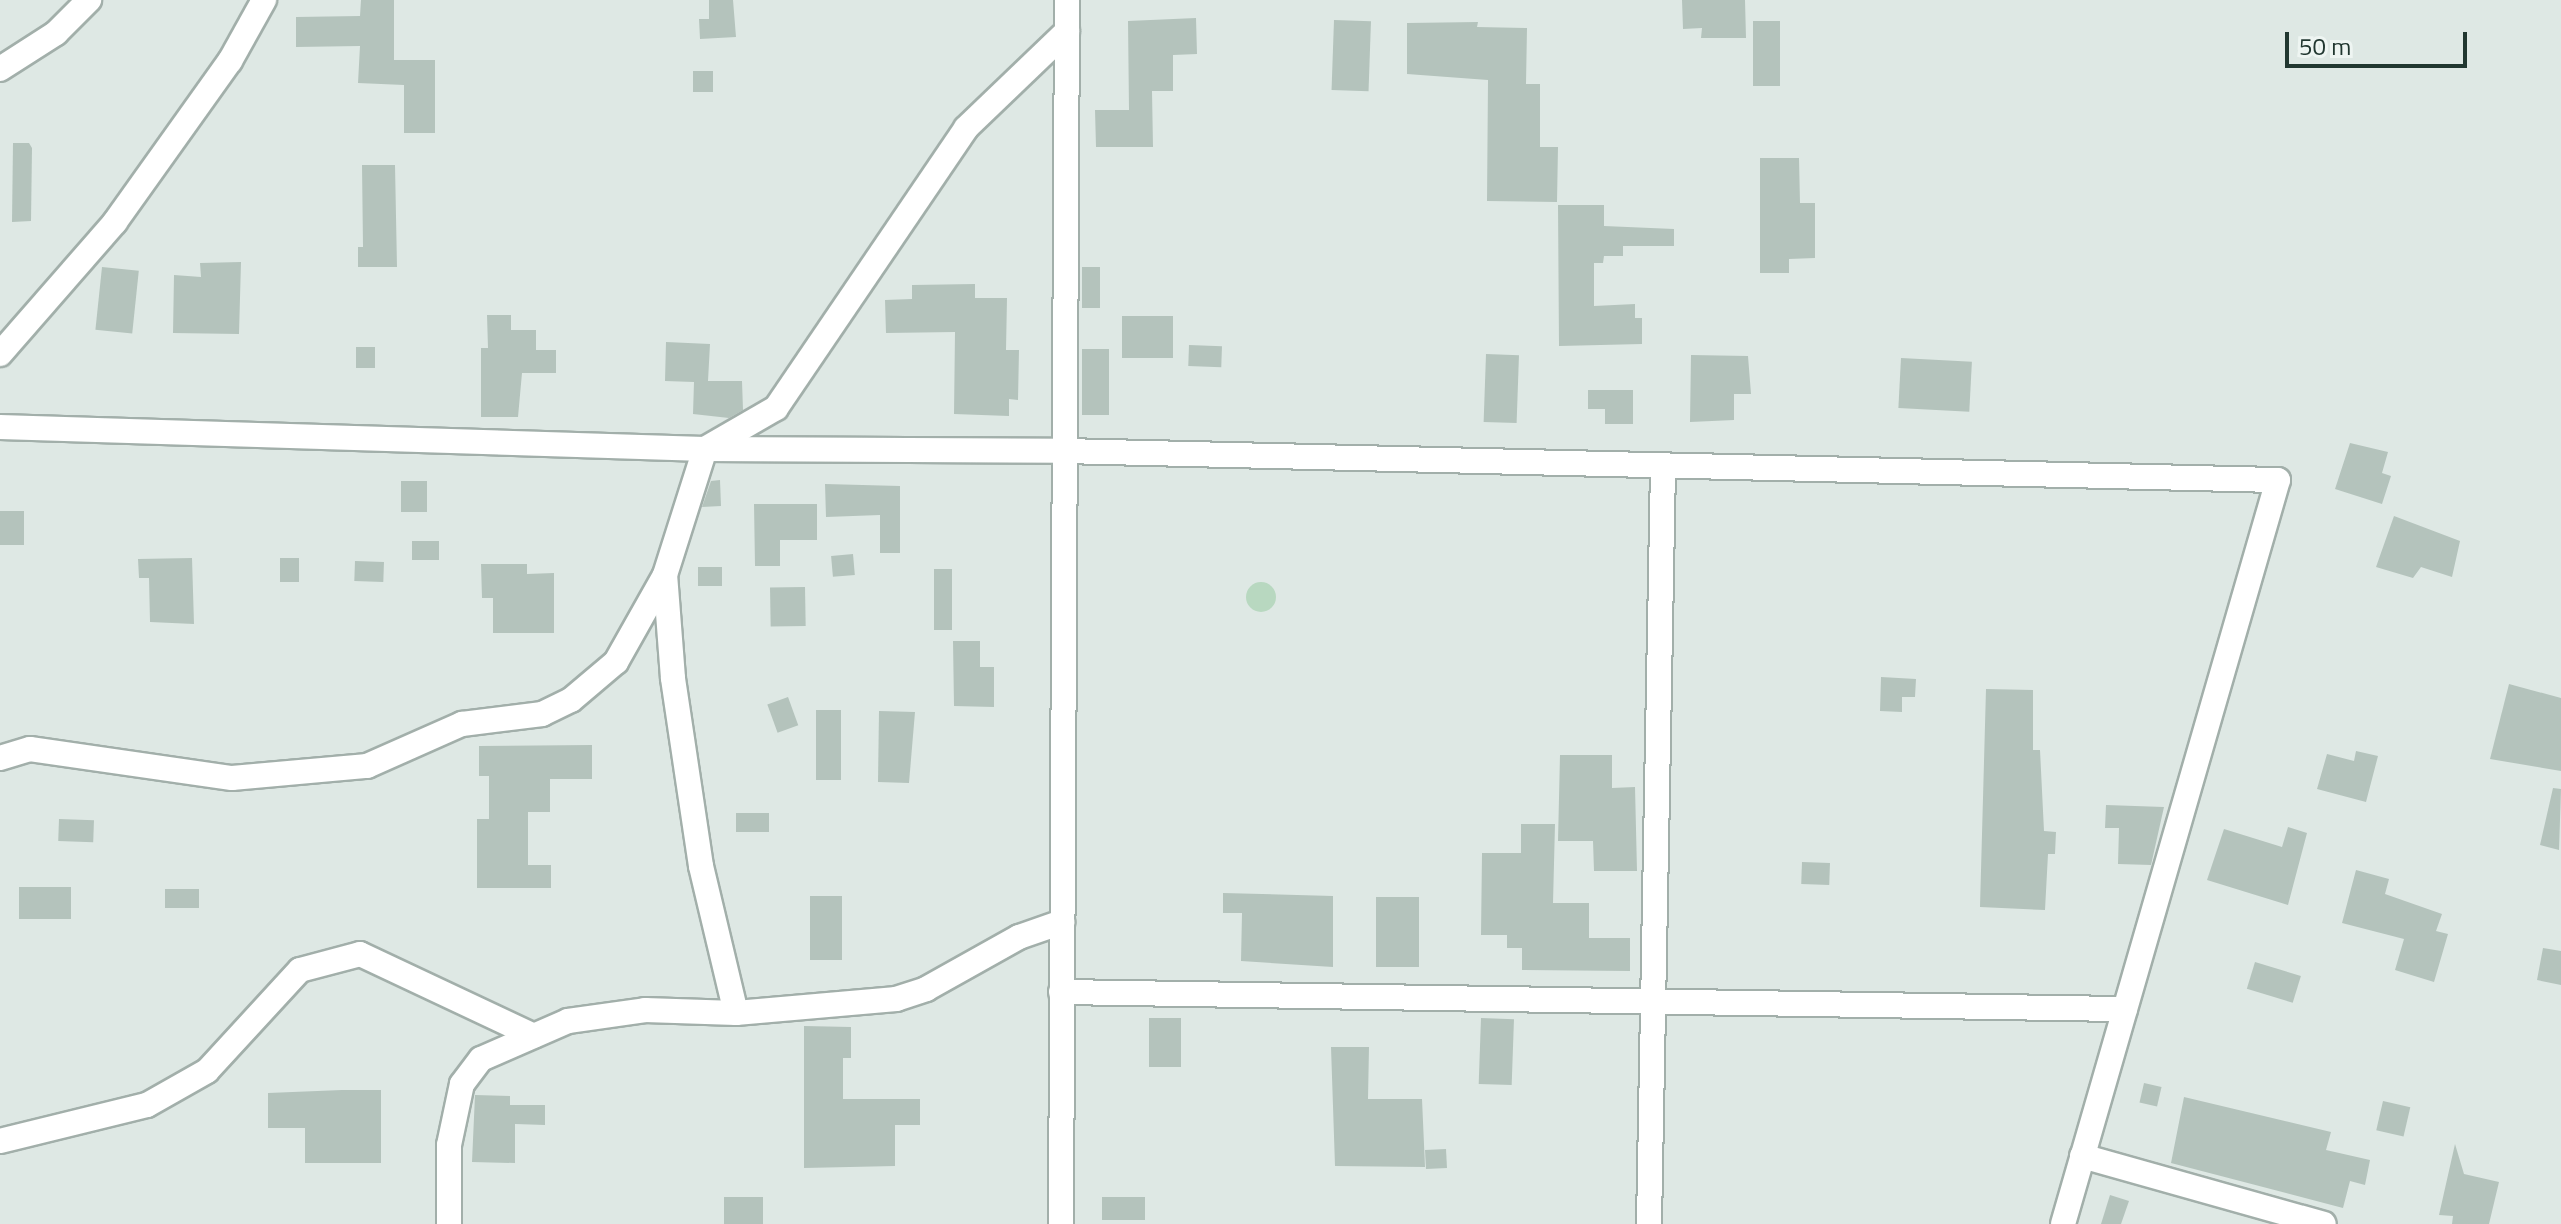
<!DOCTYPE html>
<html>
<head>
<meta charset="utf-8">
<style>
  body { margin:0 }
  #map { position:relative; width:2561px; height:1224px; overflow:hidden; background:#dee8e4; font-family:"Titillium Web",sans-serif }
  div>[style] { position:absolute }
  .green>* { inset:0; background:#b8d8c0 }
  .round { border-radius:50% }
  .building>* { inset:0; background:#b4c3bc; transform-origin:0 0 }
  .roads { filter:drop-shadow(2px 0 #a2afaa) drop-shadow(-2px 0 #a2afaa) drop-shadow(0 2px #a2afaa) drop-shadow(0 -2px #a2afaa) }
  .minor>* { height:24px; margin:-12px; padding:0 12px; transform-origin:12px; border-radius:12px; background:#fff }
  span { translate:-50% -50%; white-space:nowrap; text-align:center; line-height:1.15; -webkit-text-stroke:7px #eef5f2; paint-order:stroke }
  .scale { position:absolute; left:2285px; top:32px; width:182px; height:36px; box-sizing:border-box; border:4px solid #213730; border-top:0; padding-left:10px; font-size:24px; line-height:28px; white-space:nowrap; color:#213730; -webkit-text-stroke:6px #eef5f2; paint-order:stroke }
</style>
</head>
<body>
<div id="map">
  <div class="green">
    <i class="round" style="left:1246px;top:582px;width:30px;height:30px"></i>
  </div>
  <div class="building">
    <i style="clip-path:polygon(361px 0,394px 0,394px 60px,435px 60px,435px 133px,404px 133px,404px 85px,358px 83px,360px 46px,296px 47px,296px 17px,360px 16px)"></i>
    <i style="clip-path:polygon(709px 0,733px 0,736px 37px,700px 39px,699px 19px,709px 19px)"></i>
    <i style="clip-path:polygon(1682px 0,1745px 0,1746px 38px,1701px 38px,1702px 28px,1683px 29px)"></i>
    <i style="clip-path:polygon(1196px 18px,1197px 54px,1173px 55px,1173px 91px,1152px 91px,1153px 147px,1096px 147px,1095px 110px,1129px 110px,1128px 21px)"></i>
    <i style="left:1334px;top:20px;width:37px;height:70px;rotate:2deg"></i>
    <i style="left:1753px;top:21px;width:27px;height:65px"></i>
    <i style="clip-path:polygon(1478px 22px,1477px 27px,1527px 28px,1526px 84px,1540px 84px,1540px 147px,1558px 147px,1557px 202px,1487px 201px,1488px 80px,1407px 74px,1407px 23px)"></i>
    <i style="left:693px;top:71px;width:20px;height:21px"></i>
    <i style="clip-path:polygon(13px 143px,29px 143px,32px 148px,31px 221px,12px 222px)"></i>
    <i style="clip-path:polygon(1760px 158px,1799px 158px,1800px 203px,1815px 203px,1815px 258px,1789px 259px,1789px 273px,1760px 273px)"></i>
    <i style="clip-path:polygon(362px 165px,395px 165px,397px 267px,358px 267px,358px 247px,363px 247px)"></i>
    <i style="clip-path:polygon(1558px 205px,1604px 205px,1604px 226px,1674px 229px,1674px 246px,1623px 246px,1623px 256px,1604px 256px,1603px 263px,1594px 263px,1594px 306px,1635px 304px,1635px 318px,1642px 318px,1642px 344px,1559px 346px)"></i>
    <i style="clip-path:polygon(241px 262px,239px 334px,173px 333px,174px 275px,201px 277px,200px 263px)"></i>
    <i style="left:102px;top:267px;width:37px;height:63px;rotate:6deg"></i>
    <i style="left:1082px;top:267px;width:18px;height:41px"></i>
    <i style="clip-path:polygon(975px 284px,975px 298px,1007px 298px,1006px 350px,1019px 350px,1018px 400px,1009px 399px,1009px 416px,954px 414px,955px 332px,886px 333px,885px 300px,912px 299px,912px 285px)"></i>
    <i style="clip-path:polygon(487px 315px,511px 315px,511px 330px,536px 330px,536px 350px,556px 350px,556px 373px,522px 373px,518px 417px,481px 417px,481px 348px,488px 348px)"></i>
    <i style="left:1122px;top:316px;width:51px;height:42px"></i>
    <i style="clip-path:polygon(666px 342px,710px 344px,708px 381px,742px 381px,743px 410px,729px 418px,693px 414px,694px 382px,665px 381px)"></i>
    <i style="left:1189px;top:345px;width:33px;height:21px;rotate:2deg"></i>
    <i style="left:375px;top:347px;width:21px;height:19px;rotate:90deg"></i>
    <i style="left:1082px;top:349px;width:27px;height:66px"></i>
    <i style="left:1486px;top:354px;width:33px;height:68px;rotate:2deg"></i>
    <i style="clip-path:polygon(1691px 355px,1748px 356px,1751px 394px,1734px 394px,1734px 420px,1690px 422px)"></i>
    <i style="left:1901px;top:358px;width:71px;height:50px;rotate:3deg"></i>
    <i style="clip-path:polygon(1588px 390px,1633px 390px,1633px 424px,1605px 424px,1605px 409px,1588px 409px)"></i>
    <i style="clip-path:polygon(2350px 443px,2388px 452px,2382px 473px,2391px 476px,2382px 504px,2335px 489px)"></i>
    <i style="clip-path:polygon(720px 480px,721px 506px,702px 507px,711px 481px)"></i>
    <i style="left:427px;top:481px;width:31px;height:26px;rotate:90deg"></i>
    <i style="clip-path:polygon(825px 484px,900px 486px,900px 553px,880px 553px,880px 515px,826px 517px)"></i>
    <i style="clip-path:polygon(754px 504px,817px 504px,817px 540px,780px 540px,780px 566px,755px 566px)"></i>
    <i style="left:0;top:511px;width:24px;height:34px"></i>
    <i style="clip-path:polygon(2394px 516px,2460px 541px,2452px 577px,2421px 567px,2413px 578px,2376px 567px)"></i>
    <i style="left:412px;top:541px;width:27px;height:19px"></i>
    <i style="left:853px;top:554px;width:21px;height:22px;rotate:85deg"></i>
    <i style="clip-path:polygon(192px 558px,194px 624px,150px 622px,149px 578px,139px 578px,138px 559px)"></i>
    <i style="left:299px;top:558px;width:24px;height:19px;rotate:90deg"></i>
    <i style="left:355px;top:561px;width:29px;height:20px;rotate:2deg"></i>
    <i style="clip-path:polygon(481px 564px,527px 564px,527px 574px,554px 573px,554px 633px,493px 633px,493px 598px,482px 598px)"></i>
    <i style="left:698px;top:567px;width:24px;height:19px"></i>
    <i style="left:934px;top:569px;width:18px;height:61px"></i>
    <i style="left:805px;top:587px;width:39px;height:35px;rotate:89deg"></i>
    <i style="clip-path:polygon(953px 641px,980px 641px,980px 667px,994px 667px,994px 707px,954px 706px)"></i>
    <i style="clip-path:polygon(1881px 677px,1916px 679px,1915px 697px,1902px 697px,1902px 712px,1880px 711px)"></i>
    <i style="clip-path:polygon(2509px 684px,2561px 698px,2561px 771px,2490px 759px)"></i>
    <i style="clip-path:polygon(1986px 689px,2033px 690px,2033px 750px,2040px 750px,2044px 831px,2056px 832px,2055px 854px,2048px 854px,2045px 910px,1980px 907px)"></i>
    <i style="left:788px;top:697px;width:30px;height:22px;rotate:70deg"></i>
    <i style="left:816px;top:710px;width:25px;height:70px"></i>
    <i style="clip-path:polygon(879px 711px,915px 712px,909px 783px,878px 782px)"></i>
    <i style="clip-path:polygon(592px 745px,592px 779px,550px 779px,550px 812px,528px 812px,528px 865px,551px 865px,551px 888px,477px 888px,477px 819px,489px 819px,489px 776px,479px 776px,479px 746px)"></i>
    <i style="clip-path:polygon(2356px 751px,2378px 756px,2366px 802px,2317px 789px,2327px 754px,2354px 761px)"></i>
    <i style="clip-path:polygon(1560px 755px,1612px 755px,1612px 788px,1635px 787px,1637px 871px,1594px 871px,1593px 841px,1558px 841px)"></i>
    <i style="clip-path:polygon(2553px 788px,2561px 789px,2559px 850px,2540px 845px)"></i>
    <i style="clip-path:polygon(2106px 805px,2164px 807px,2151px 865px,2118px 864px,2119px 828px,2105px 828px)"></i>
    <i style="left:736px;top:813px;width:33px;height:19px"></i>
    <i style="left:59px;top:819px;width:35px;height:22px;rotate:2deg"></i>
    <i style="clip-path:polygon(1521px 824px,1555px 824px,1553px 903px,1589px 903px,1589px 938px,1630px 938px,1630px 971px,1522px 970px,1522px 948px,1507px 948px,1507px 935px,1481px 935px,1482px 853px,1521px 853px)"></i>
    <i style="clip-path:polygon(2288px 827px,2307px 833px,2288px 905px,2207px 880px,2224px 829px,2282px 847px)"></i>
    <i style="left:1802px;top:862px;width:28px;height:22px;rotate:2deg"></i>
    <i style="clip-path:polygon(2356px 870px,2389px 879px,2385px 894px,2442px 914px,2436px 931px,2448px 934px,2434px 982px,2395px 970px,2404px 939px,2342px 923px)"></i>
    <i style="left:19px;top:887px;width:52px;height:32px"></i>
    <i style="left:165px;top:889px;width:34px;height:19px"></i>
    <i style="clip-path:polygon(1223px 893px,1333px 896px,1333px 967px,1241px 961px,1242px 913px,1223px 913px)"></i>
    <i style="left:810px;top:896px;width:32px;height:64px"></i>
    <i style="left:1376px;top:897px;width:43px;height:70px"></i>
    <i style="clip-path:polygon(2543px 948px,2561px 951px,2561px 985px,2537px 980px)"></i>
    <i style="left:2255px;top:962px;width:48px;height:28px;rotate:17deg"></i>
    <i style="left:1149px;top:1018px;width:32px;height:49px"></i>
    <i style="left:1481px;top:1018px;width:33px;height:66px;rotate:2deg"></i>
    <i style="clip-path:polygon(804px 1026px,851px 1027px,851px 1058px,843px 1058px,843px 1099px,920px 1099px,920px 1125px,895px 1125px,895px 1166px,804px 1168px)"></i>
    <i style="clip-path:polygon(1331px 1047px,1369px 1047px,1368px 1099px,1422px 1099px,1425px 1167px,1335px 1166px)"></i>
    <i style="left:2144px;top:1083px;width:18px;height:20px;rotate:13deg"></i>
    <i style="clip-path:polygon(342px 1090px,381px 1090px,381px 1163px,305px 1163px,305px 1128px,268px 1128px,268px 1093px)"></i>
    <i style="clip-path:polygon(475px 1095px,510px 1096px,510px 1105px,545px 1105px,545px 1125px,515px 1124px,515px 1163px,472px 1162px)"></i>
    <i style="clip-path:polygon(2184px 1097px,2331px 1132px,2326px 1150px,2370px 1160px,2365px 1185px,2350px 1181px,2343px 1208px,2171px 1163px)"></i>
    <i style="left:2383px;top:1101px;width:28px;height:30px;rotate:13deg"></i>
    <i style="clip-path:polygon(2455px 1144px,2464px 1174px,2499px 1182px,2489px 1224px,2452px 1224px,2453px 1216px,2439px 1215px)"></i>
    <i style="left:1446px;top:1149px;width:19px;height:21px;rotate:87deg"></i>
    <i style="clip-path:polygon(2110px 1195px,2129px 1201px,2121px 1224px,2101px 1224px)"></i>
    <i style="left:724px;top:1197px;width:39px;height:27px"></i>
    <i style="left:1102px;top:1197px;width:43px;height:23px"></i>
  </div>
  <div class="roads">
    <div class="minor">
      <i style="left:0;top:69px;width:67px;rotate:-32.7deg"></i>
      <i style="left:56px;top:33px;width:47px;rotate:-45deg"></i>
      <i style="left:0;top:354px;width:175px;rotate:-48.9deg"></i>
      <i style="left:115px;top:222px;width:198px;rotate:-54.5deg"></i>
      <i style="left:230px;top:61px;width:70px;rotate:-60.9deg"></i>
      <i style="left:0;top:427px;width:705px;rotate:1.79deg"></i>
      <i style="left:705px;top:449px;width:358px;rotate:0.3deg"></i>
      <i style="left:1063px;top:451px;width:1215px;rotate:1.37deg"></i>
      <i style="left:2278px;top:480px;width:774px;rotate:106.12deg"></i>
      <i style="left:0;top:758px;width:31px;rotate:-17deg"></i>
      <i style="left:30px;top:749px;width:204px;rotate:8.2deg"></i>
      <i style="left:232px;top:778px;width:136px;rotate:-5.1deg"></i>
      <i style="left:367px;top:766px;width:104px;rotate:-23.9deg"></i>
      <i style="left:462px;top:724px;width:81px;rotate:-7.1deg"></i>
      <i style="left:542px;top:714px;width:32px;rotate:-26deg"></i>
      <i style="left:571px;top:700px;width:59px;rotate:-40.2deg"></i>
      <i style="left:616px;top:662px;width:100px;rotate:-60.6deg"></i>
      <i style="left:1061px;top:992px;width:1064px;rotate:0.92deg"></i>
      <i style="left:736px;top:1013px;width:151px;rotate:-103.4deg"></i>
      <i style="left:701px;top:866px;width:190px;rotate:-98.5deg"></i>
      <i style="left:673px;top:678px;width:103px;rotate:-94.4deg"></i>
      <i style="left:665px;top:575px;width:132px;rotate:-72.4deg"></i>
      <i style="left:705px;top:449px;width:82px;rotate:-30deg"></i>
      <i style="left:776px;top:408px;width:338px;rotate:-55.8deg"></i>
      <i style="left:966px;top:128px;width:140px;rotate:-43.8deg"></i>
      <i style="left:0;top:1141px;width:151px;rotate:-13.8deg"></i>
      <i style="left:147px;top:1105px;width:69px;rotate:-29.5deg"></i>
      <i style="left:207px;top:1071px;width:137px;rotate:-47.4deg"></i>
      <i style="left:300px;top:970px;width:62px;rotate:-14.9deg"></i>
      <i style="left:360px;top:954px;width:192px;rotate:25.2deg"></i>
      <i style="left:2082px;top:1156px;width:251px;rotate:15.7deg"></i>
      <i style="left:449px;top:1224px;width:79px;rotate:-90deg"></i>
      <i style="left:449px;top:1145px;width:62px;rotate:-78deg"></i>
      <i style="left:462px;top:1084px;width:31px;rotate:-53deg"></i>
      <i style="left:481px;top:1059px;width:95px;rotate:-23.6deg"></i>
      <i style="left:568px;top:1021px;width:78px;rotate:-8.1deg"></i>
      <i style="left:645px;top:1010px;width:91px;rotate:1.9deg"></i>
      <i style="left:736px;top:1013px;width:161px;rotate:-5deg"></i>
      <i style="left:896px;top:999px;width:32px;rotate:-18deg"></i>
      <i style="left:926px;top:989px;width:107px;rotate:-29.2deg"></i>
      <i style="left:1019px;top:937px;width:46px;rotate:-19.2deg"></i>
      <i style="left:1061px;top:1224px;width:1224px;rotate:-89.72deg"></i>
      <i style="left:1649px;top:1224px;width:759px;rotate:-88.94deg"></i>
    </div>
  </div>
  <div class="scale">50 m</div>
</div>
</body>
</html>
